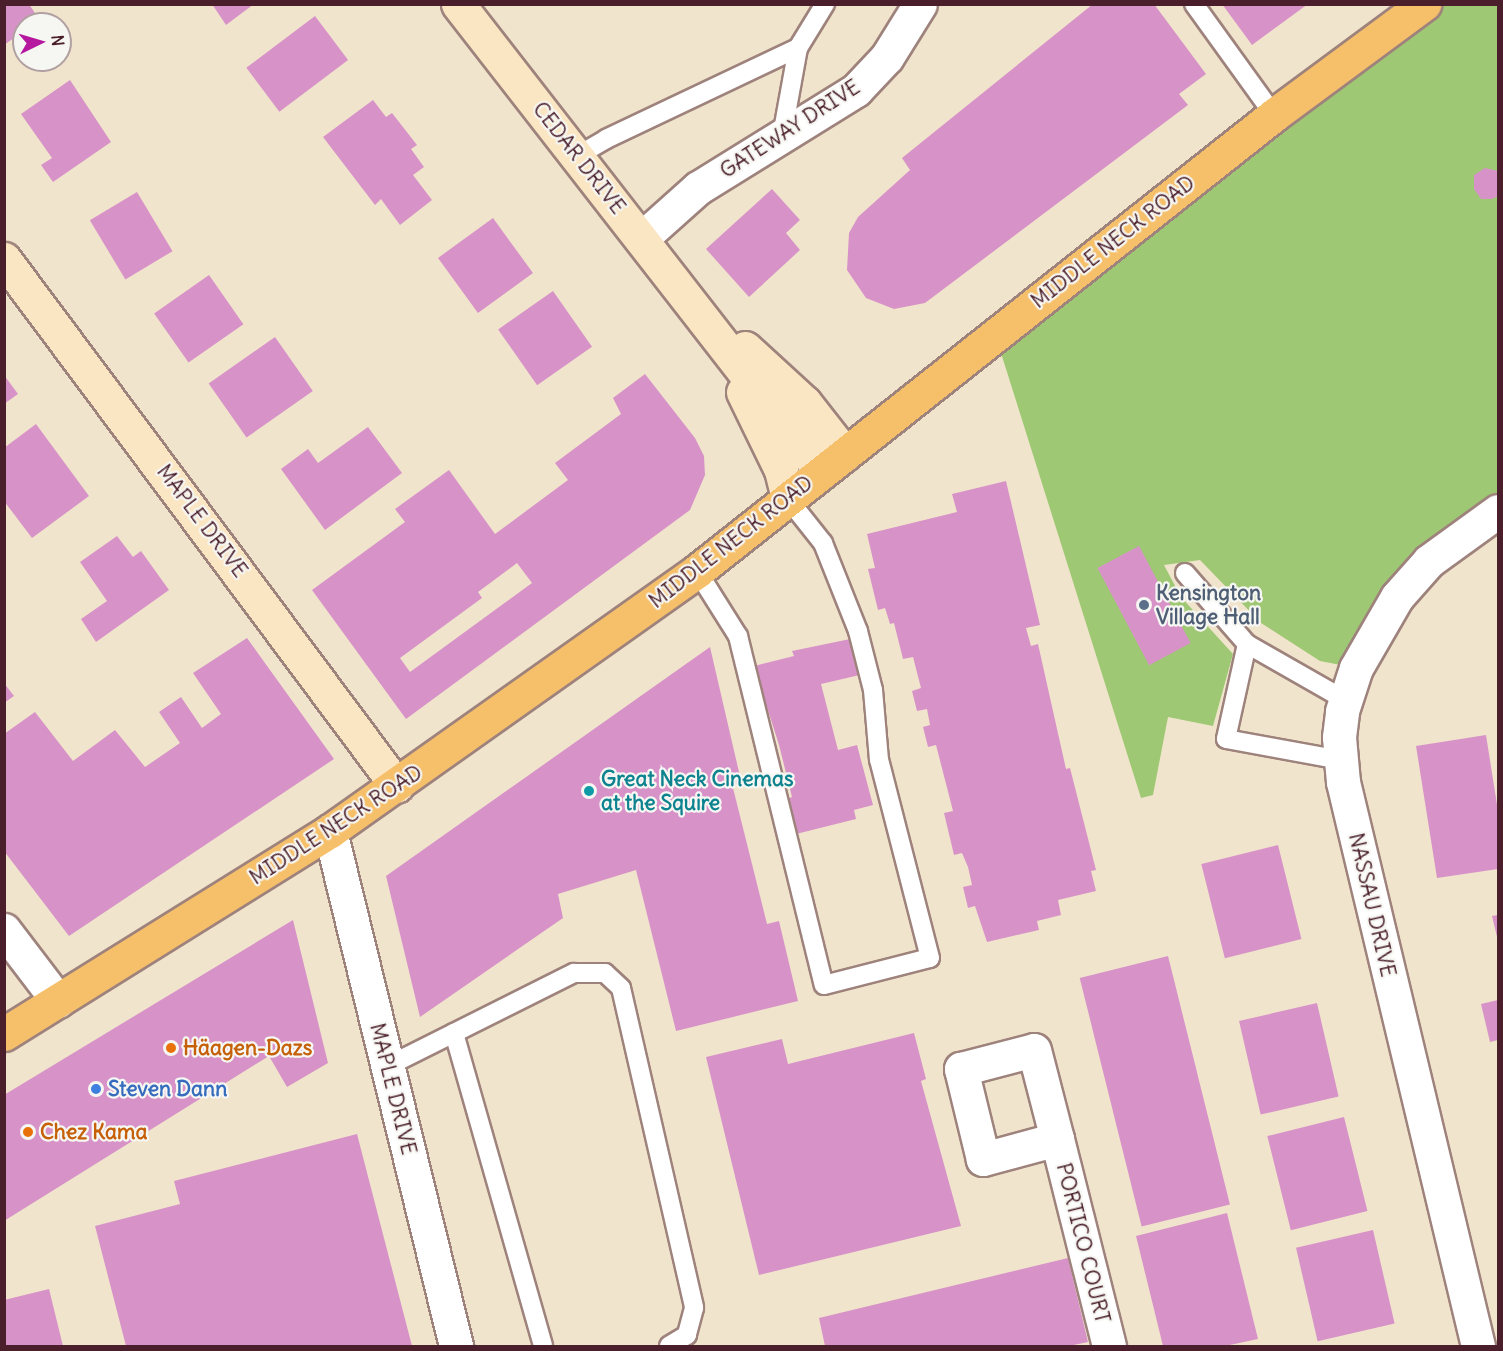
<!DOCTYPE html>
<html>
<head>
<meta charset="utf-8">
<style>
  body { margin:0 }
  #map { position:relative; width:1503px; height:1351px; overflow:hidden; background:#f1e4cc; font-family:Delius,sans-serif }
  div>[style] { position:absolute }
  .green>* { inset:0; background:#9fc874 }
  .building>* { inset:0; background:#d793c8; transform-origin:0 0 }
  .roads { filter:drop-shadow(2px 0 #9e827c) drop-shadow(-2px 0 #9e827c) drop-shadow(0 2px #9e827c) drop-shadow(0 -2px #9e827c) }
  .lane>* { height:18px; margin:-9px; padding:0 9px; transform-origin:9px; border-radius:9px; background:#fff }
  .street>* { height:33px; margin:-16.5px; padding:0 16.5px; transform-origin:16.5px; border-radius:16.5px; background:#fff }
  .secondary>* { height:33px; margin:-16.5px; padding:0 16.5px; transform-origin:16.5px; border-radius:16.5px; background:#fbe6c4 }
  .primary>* { height:33px; margin:-16.5px; padding:0 16.5px; transform-origin:16.5px; border-radius:16.5px; background:#f6c06b }
  .dots>* { width:16px; height:16px; translate:-50% -50%; box-sizing:border-box; border:3px solid #f6f6f2; border-radius:50% }
  span { translate:-50% -50%; white-space:nowrap; text-align:center; line-height:1.15; -webkit-text-stroke:4.5px #f6f6f2; paint-order:stroke }
  .street-label { font-size:21px; color:#4a1f2b }
  .service-label { font-size:21px; color:#4e5e75; font-weight:700 }
  .left { translate:0 -50%; text-align:left }
  .culture-label { font-size:21px; color:#0d838f; font-weight:700 }
  .food-label { font-size:21px; color:#c56008; font-weight:700 }
  .shop-label { font-size:21px; color:#366cbe; font-weight:700 }
  .frame { position:absolute; inset:0; border:6px solid #4a1f2b; pointer-events:none }
  .north { position:absolute; left:12px; top:12px; width:60px; height:60px; box-sizing:border-box; background:#f6f6f2; border:2px solid #b1a0a2; border-radius:50%; rotate:85deg; font-size:16px; font-weight:700; line-height:24px; text-align:center; color:#4a1f2b }
  .north::after { content:''; display:block; margin:auto; width:21px; height:27px; background:#b5179e; clip-path:polygon(50% 0,100% 100%,50% 72%,0 100%) }
</style>
</head>
<body>
<div id="map">
  <div class="green">
    <i style="clip-path:polygon(1424px 5px,1498px 5px,1498px 516px,1469px 531px,1356px 668px,1320px 661px,1261px 623px,1200px 560px,1164px 565px,1181px 597px,1233px 654px,1213px 726px,1168px 717px,1153px 795px,1141px 798px,995px 334px)"></i>
  </div>
  <div class="building">
    <i style="clip-path:polygon(4px 4px,29px 4px,40px 21px,24px 24px,24px 31px,4px 45px)"></i>
    <i style="clip-path:polygon(212px 4px,254px 4px,226px 25px)"></i>
    <i style="clip-path:polygon(1093px 4px,1154px 4px,1206px 74px,1179px 94px,1188px 105px,925px 303px,894px 309px,866px 298px,847px 270px,849px 233px,858px 217px,910px 170px,902px 158px)"></i>
    <i style="clip-path:polygon(1222px 4px,1308px 4px,1252px 45px)"></i>
    <i style="left:315px;top:16px;width:55px;height:86px;rotate:53deg"></i>
    <i style="clip-path:polygon(70px 80px,111px 142px,53px 182px,41px 165px,52px 158px,21px 114px)"></i>
    <i style="clip-path:polygon(373px 100px,386px 117px,392px 113px,417px 145px,411px 149px,424px 167px,413px 175px,432px 200px,400px 225px,381px 199px,375px 205px,323px 137px)"></i>
    <i style="clip-path:polygon(1485px 168px,1498px 171px,1498px 196px,1492px 199px,1481px 199px,1474px 189px,1474px 175px)"></i>
    <i style="clip-path:polygon(772px 189px,800px 220px,786px 233px,800px 250px,749px 297px,706px 249px)"></i>
    <i style="left:137px;top:192px;width:69px;height:55px;rotate:59deg"></i>
    <i style="left:493px;top:218px;width:68px;height:68px;rotate:54deg"></i>
    <i style="left:209px;top:275px;width:60px;height:67px;rotate:55deg"></i>
    <i style="left:553px;top:291px;width:68px;height:67px;rotate:55deg"></i>
    <i style="left:275px;top:337px;width:66px;height:81px;rotate:55deg"></i>
    <i style="clip-path:polygon(evenodd,645px 374px,695px 438px,704px 456px,705px 475px,690px 510px,406px 719px,312px 590px,405px 522px,395px 509px,449px 470px,495px 534px,568px 480px,555px 463px,621px 414px,613px 398px,645px 374px,517px 563px,532px 583px,410px 672px,400px 658px,482px 598px,478px 592px,517px 563px)"></i>
    <i style="clip-path:polygon(4px 375px,18px 394px,4px 404px)"></i>
    <i style="clip-path:polygon(36px 424px,89px 496px,32px 538px,4px 501px,4px 448px)"></i>
    <i style="clip-path:polygon(368px 427px,402px 473px,325px 530px,281px 469px,308px 449px,318px 463px)"></i>
    <i style="clip-path:polygon(1006px 481px,1040px 625px,1026px 628px,1031px 646px,1038px 644px,1066px 769px,1070px 768px,1096px 870px,1091px 871px,1096px 891px,1058px 900px,1061px 915px,1037px 921px,1039px 930px,987px 942px,975px 906px,968px 908px,963px 887px,972px 885px,968px 867px,962px 853px,954px 855px,944px 813px,953px 811px,936px 745px,928px 747px,923px 727px,930px 725px,927px 709px,917px 711px,912px 691px,921px 688px,913px 657px,903px 659px,894px 623px,890px 624px,885px 608px,878px 610px,868px 569px,875px 568px,867px 534px,957px 512px,952px 494px)"></i>
    <i style="clip-path:polygon(117px 536px,133px 557px,141px 551px,169px 590px,96px 642px,81px 619px,107px 601px,80px 562px)"></i>
    <i style="left:1139px;top:546px;width:110px;height:47px;rotate:62deg"></i>
    <i style="clip-path:polygon(247px 638px,334px 759px,69px 936px,4px 851px,4px 734px,35px 712px,73px 761px,115px 730px,145px 767px,180px 743px,159px 712px,181px 697px,202px 728px,221px 714px,193px 673px)"></i>
    <i style="clip-path:polygon(855px 638px,864px 674px,821px 684px,838px 750px,857px 745px,873px 805px,854px 810px,856px 819px,796px 834px,787px 799px,792px 797px,779px 745px,754px 666px,794px 656px,792px 651px)"></i>
    <i style="clip-path:polygon(710px 647px,742px 785px,732px 784px,767px 924px,779px 921px,798px 1001px,676px 1031px,636px 870px,558px 894px,563px 918px,420px 1017px,386px 876px)"></i>
    <i style="clip-path:polygon(4px 683px,14px 696px,4px 703px)"></i>
    <i style="clip-path:polygon(1486px 735px,1498px 811px,1498px 869px,1437px 878px,1416px 746px)"></i>
    <i style="left:1278px;top:845px;width:97px;height:79px;rotate:76deg"></i>
    <i style="clip-path:polygon(1498px 915px,1498px 941px,1492px 916px)"></i>
    <i style="clip-path:polygon(293px 920px,328px 1063px,287px 1087px,269px 1056px,4px 1221px,4px 1095px)"></i>
    <i style="left:1168px;top:956px;width:256px;height:91px;rotate:76deg"></i>
    <i style="clip-path:polygon(1498px 1000px,1498px 1040px,1490px 1042px,1481px 1004px)"></i>
    <i style="left:1317px;top:1003px;width:96px;height:80px;rotate:77deg"></i>
    <i style="clip-path:polygon(914px 1033px,926px 1079px,921px 1081px,961px 1226px,759px 1275px,706px 1057px,782px 1039px,788px 1064px)"></i>
    <i style="left:1344px;top:1117px;width:97px;height:79px;rotate:76deg"></i>
    <i style="clip-path:polygon(357px 1134px,412px 1346px,126px 1346px,95px 1226px,180px 1204px,174px 1181px)"></i>
    <i style="clip-path:polygon(1227px 1213px,1258px 1339px,1225px 1346px,1163px 1346px,1136px 1236px)"></i>
    <i style="left:1373px;top:1230px;width:96px;height:79px;rotate:77deg"></i>
    <i style="clip-path:polygon(1068px 1258px,1088px 1342px,1069px 1346px,825px 1346px,819px 1318px)"></i>
    <i style="clip-path:polygon(49px 1289px,63px 1346px,4px 1346px,4px 1300px)"></i>
  </div>
  <div class="roads">
    <div class="lane">
      <i style="left:1194px;top:4px;width:137px;rotate:54.2deg"></i>
      <i style="left:782px;top:136px;width:89px;rotate:-79.7deg"></i>
      <i style="left:577px;top:156px;width:34px;rotate:-30deg"></i>
      <i style="left:606px;top:139px;width:212px;rotate:-25.4deg"></i>
      <i style="left:798px;top:48px;width:52px;rotate:-58.5deg"></i>
      <i style="left:697px;top:571px;width:77px;rotate:57.8deg"></i>
      <i style="left:738px;top:636px;width:359px;rotate:76.2deg"></i>
      <i style="left:824px;top:985px;width:109px;rotate:-14.3deg"></i>
      <i style="left:930px;top:958px;width:204px;rotate:-104.4deg"></i>
      <i style="left:879px;top:760px;width:70px;rotate:-94.9deg"></i>
      <i style="left:873px;top:690px;width:61px;rotate:-104.3deg"></i>
      <i style="left:858px;top:631px;width:95px;rotate:-111.7deg"></i>
      <i style="left:823px;top:543px;width:56px;rotate:-128.5deg"></i>
      <i style="left:1185px;top:573px;width:94px;rotate:48.9deg"></i>
      <i style="left:1247px;top:644px;width:113px;rotate:29.7deg"></i>
      <i style="left:1247px;top:644px;width:97px;rotate:102.5deg"></i>
      <i style="left:1226px;top:739px;width:116px;rotate:10.4deg"></i>
      <i style="left:454px;top:1033px;width:325px;rotate:74.1deg"></i>
      <i style="left:388px;top:1066px;width:208px;rotate:-26.6deg"></i>
      <i style="left:574px;top:973px;width:31px"></i>
      <i style="left:605px;top:973px;width:22px;rotate:43deg"></i>
      <i style="left:621px;top:988px;width:328px;rotate:77.1deg"></i>
      <i style="left:694px;top:1308px;width:28px;rotate:105deg"></i>
      <i style="left:687px;top:1335px;width:21px;rotate:149deg"></i>
    </div>
    <div class="street">
      <i style="left:642px;top:238px;width:75px;rotate:-41.8deg"></i>
      <i style="left:698px;top:188px;width:186px;rotate:-31.8deg"></i>
      <i style="left:856px;top:90px;width:45px;rotate:-46.8deg"></i>
      <i style="left:887px;top:57px;width:62px;rotate:-58.1deg"></i>
      <i style="left:330px;top:831px;width:530px;rotate:76.25deg"></i>
      <i style="left:4px;top:930px;width:89px;rotate:52.7deg"></i>
      <i style="left:1057px;top:1139px;width:77px;rotate:164.9deg"></i>
      <i style="left:983px;top:1159px;width:93px;rotate:-103.7deg"></i>
      <i style="left:961px;top:1069px;width:75px;rotate:-14.6deg"></i>
      <i style="left:1034px;top:1050px;width:92px;rotate:75.5deg"></i>
      <i style="left:1057px;top:1139px;width:213px;rotate:75.9deg"></i>
      <i style="left:1478px;top:1346px;width:580px;rotate:-103.46deg"></i>
      <i style="left:1343px;top:782px;width:45px;rotate:-95.1deg"></i>
      <i style="left:1339px;top:737px;width:26px;rotate:-83deg"></i>
      <i style="left:1342px;top:711px;width:45px;rotate:-72deg"></i>
      <i style="left:1356px;top:668px;width:82px;rotate:-60deg"></i>
      <i style="left:1397px;top:597px;width:48px;rotate:-48.4deg"></i>
      <i style="left:1429px;top:561px;width:85px;rotate:-35.9deg"></i>
    </div>
    <div class="secondary">
      <i style="left:458px;top:4px;width:593px;rotate:52.13deg"></i>
      <i style="left:4px;top:259px;width:657px;rotate:53.29deg"></i>
      <i style="left:745px;top:348px;width:81px;rotate:42.5deg"></i>
      <i style="left:805px;top:403px;width:65px;rotate:51.9deg"></i>
      <i style="left:743px;top:392px;width:87px;rotate:64deg"></i>
      <i style="left:781px;top:470px;width:30px;rotate:76deg"></i>
    </div>
    <div class="primary">
      <i style="left:4px;top:1034px;width:384px;rotate:-31.9deg"></i>
      <i style="left:330px;top:831px;width:450px;rotate:-35.3deg"></i>
      <i style="left:697px;top:571px;width:735px;rotate:-38.32deg"></i>
      <i style="left:1274px;top:115px;width:187px;rotate:-36.5deg"></i>
    </div>
  </div>
  <div class="dots">
    <i style="left:1144px;top:605px;background:#5c6f8a"></i>
    <i style="left:589px;top:791px;background:#0f9aa8"></i>
    <i style="left:171px;top:1048px;background:#e8710a"></i>
    <i style="left:96px;top:1089px;background:#3f7fe0"></i>
    <i style="left:28px;top:1132px;background:#e8710a"></i>
  </div>
  <div class="street-label">
    <span style="left:790px;top:129px;rotate:-33deg">GATEWAY DRIVE</span>
    <span style="left:579px;top:158px;rotate:52deg">CEDAR DRIVE</span>
    <span style="left:1113px;top:242px;rotate:-38deg">MIDDLE NECK ROAD</span>
    <span style="left:202px;top:521px;rotate:53deg">MAPLE DRIVE</span>
    <span style="left:731px;top:542px;rotate:-38deg">MIDDLE NECK ROAD</span>
    <span style="left:336px;top:825px;rotate:-33deg">MIDDLE NECK ROAD</span>
    <span style="left:1372px;top:905px;rotate:77deg">NASSAU DRIVE</span>
    <span style="left:393px;top:1089px;rotate:76deg">MAPLE DRIVE</span>
    <span style="left:1083px;top:1243px;rotate:76deg">PORTICO COURT</span>
  </div>
  <div class="service-label">
    <span class="left" style="left:1156px;top:605px">Kensington<br>Village Hall</span>
  </div>
  <div class="culture-label">
    <span class="left" style="left:601px;top:791px">Great Neck Cinemas<br>at the Squire</span>
  </div>
  <div class="food-label">
    <span class="left" style="left:183px;top:1048px">Häagen-Dazs</span>
    <span class="left" style="left:40px;top:1132px">Chez Kama</span>
  </div>
  <div class="shop-label">
    <span class="left" style="left:108px;top:1089px">Steven Dann</span>
  </div>
  <div class="frame"></div>
  <div class="north">N</div>
</div>
</body>
</html>
